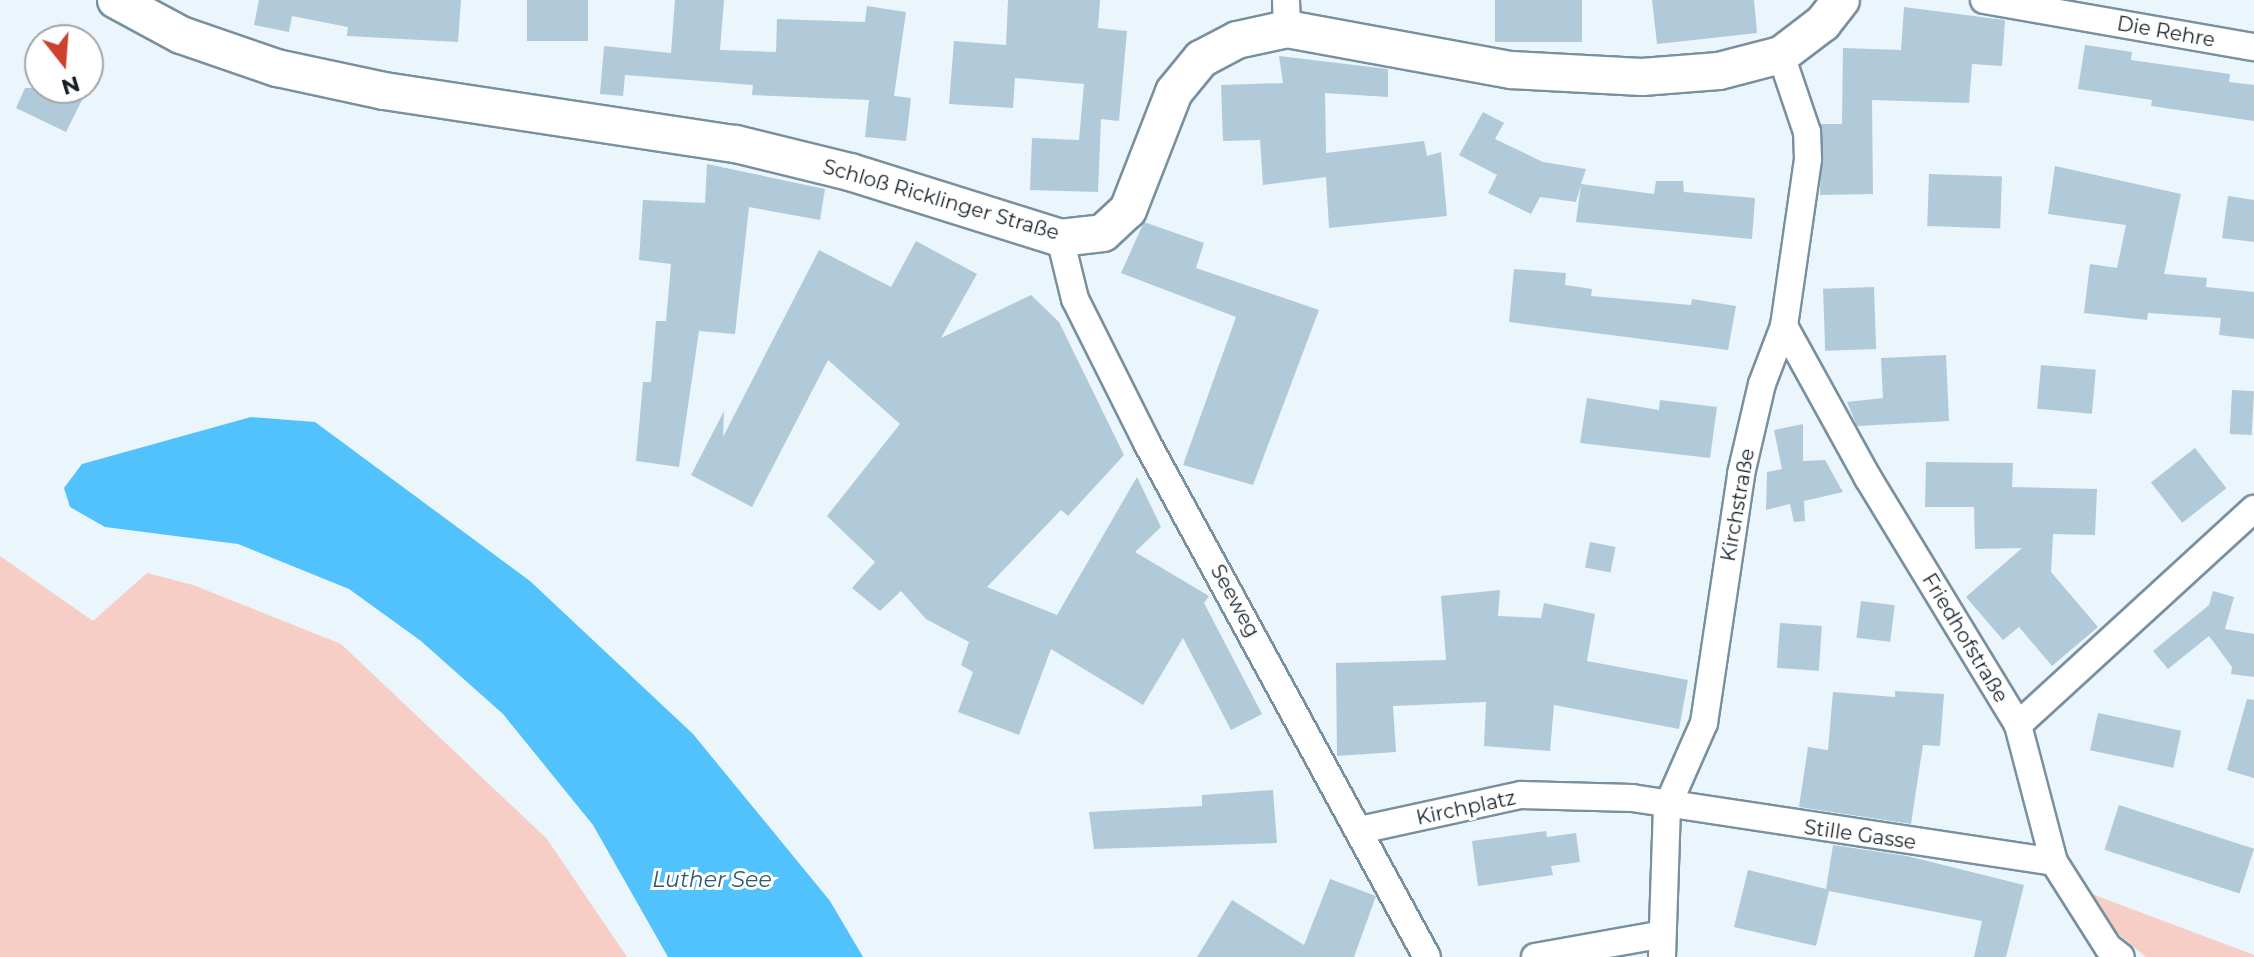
<!DOCTYPE html>
<html>
<head>
<meta charset="utf-8">
<style>
  body { margin:0 }
  #map { position:relative; width:2254px; height:957px; overflow:hidden; background:#ebf5fc; font-family:Montserrat,sans-serif }
  div>[style] { position:absolute }
  .green>* { inset:0; background:#f7cec6 }
  .water>* { inset:0; background:#51c2fb }
  .building>* { inset:0; background:#b0cada; transform-origin:0 0 }
  .roads { filter:drop-shadow(2px 0 #78909f) drop-shadow(-2px 0 #78909f) drop-shadow(0 2px #78909f) drop-shadow(0 -2px #78909f) }
  .street>* { height:26px; margin:-13px; padding:0 13px; transform-origin:13px; border-radius:13px; background:#fff }
  .secondary>* { height:36px; margin:-18px; padding:0 18px; transform-origin:18px; border-radius:18px; background:#fff }
  span { translate:-50% -50%; white-space:nowrap; text-align:center; line-height:1.15; -webkit-text-stroke:6px #fff; paint-order:stroke }
  .street-label { font-size:20px; color:#162025 }
  .water-label { font-size:22px; color:#2b5971; font-style:italic }
  .north { position:absolute; left:24px; top:24px; width:80px; height:80px; box-sizing:border-box; background:#fff; border:2px solid #a2a6a8; border-radius:50%; rotate:163deg; font-size:22px; font-weight:700; line-height:32px; text-align:center; color:#162025 }
  .north::after { content:''; display:block; margin:auto; width:28px; height:36px; background:#cd412d; clip-path:polygon(50% 0,100% 100%,50% 72%,0 100%) }
</style>
</head>
<body>
<div id="map">
  <div class="green">
    <i style="clip-path:polygon(0 556px,93px 621px,147px 573px,193px 585px,341px 644px,547px 839px,627px 957px,0 957px)"></i>
    <i style="clip-path:polygon(2089px 893px,2254px 955px,2254px 957px,2146px 957px,2110px 927px)"></i>
  </div>
  <div class="water">
    <i style="clip-path:polygon(251px 417px,315px 422px,530px 581px,693px 734px,830px 901px,863px 957px,668px 957px,593px 825px,503px 714px,421px 641px,349px 589px,238px 544px,105px 527px,70px 507px,64px 488px,82px 464px)"></i>
  </div>
  <div class="building">
    <i style="clip-path:polygon(259px 0,461px 0,458px 42px,347px 36px,348px 27px,292px 16px,289px 32px,254px 25px)"></i>
    <i style="left:527px;top:0;width:61px;height:41px"></i>
    <i style="clip-path:polygon(675px 0,724px 0,720px 50px,776px 52px,777px 19px,865px 22px,867px 6px,906px 12px,894px 96px,911px 98px,906px 141px,865px 137px,869px 100px,752px 95px,753px 85px,625px 75px,623px 96px,600px 94px,604px 46px,671px 53px)"></i>
    <i style="clip-path:polygon(1008px 0,1100px 0,1098px 28px,1127px 31px,1119px 121px,1101px 119px,1098px 192px,1030px 190px,1032px 138px,1079px 140px,1084px 84px,1015px 78px,1013px 108px,949px 104px,954px 41px,1006px 45px)"></i>
    <i style="left:1495px;top:0;width:87px;height:42px"></i>
    <i style="clip-path:polygon(1652px 0,1754px 0,1757px 33px,1657px 44px)"></i>
    <i style="clip-path:polygon(1904px 7px,2005px 20px,2002px 66px,1972px 64px,1969px 103px,1872px 100px,1873px 194px,1820px 195px,1821px 124px,1842px 124px,1843px 48px,1901px 50px)"></i>
    <i style="clip-path:polygon(2085px 45px,2132px 52px,2131px 60px,2230px 74px,2229px 82px,2254px 85px,2254px 121px,2151px 106px,2152px 100px,2078px 89px)"></i>
    <i style="clip-path:polygon(1279px 56px,1388px 69px,1388px 97px,1325px 93px,1326px 153px,1424px 141px,1427px 156px,1441px 152px,1447px 216px,1329px 228px,1326px 177px,1263px 185px,1260px 140px,1223px 141px,1221px 85px,1283px 83px)"></i>
    <i style="clip-path:polygon(25px 88px,88px 88px,66px 132px,16px 108px)"></i>
    <i style="clip-path:polygon(1483px 112px,1504px 123px,1495px 139px,1543px 162px,1586px 169px,1581px 184px,1654px 194px,1656px 181px,1683px 181px,1684px 192px,1755px 198px,1752px 239px,1576px 222px,1581px 185px,1576px 202px,1540px 197px,1531px 214px,1488px 193px,1497px 175px,1459px 155px)"></i>
    <i style="clip-path:polygon(707px 164px,825px 189px,820px 220px,749px 207px,735px 334px,699px 331px,679px 467px,636px 461px,643px 382px,651px 382px,656px 321px,666px 321px,671px 264px,639px 260px,643px 200px,705px 203px)"></i>
    <i style="clip-path:polygon(2055px 166px,2181px 194px,2164px 274px,2207px 278px,2206px 287px,2254px 292px,2254px 339px,2219px 335px,2221px 318px,2148px 313px,2147px 320px,2084px 313px,2090px 264px,2117px 268px,2126px 225px,2048px 214px)"></i>
    <i style="left:1929px;top:174px;width:73px;height:52px;rotate:2deg"></i>
    <i style="clip-path:polygon(2228px 196px,2254px 200px,2254px 242px,2222px 238px)"></i>
    <i style="clip-path:polygon(1144px 222px,1204px 243px,1196px 268px,1319px 310px,1253px 485px,1183px 465px,1236px 317px,1121px 273px)"></i>
    <i style="clip-path:polygon(916px 241px,977px 274px,941px 338px,1031px 295px,1059px 322px,1124px 455px,1068px 516px,1061px 510px,987px 587px,1057px 615px,1137px 477px,1161px 527px,1135px 552px,1209px 596px,1204px 603px,1262px 714px,1231px 730px,1183px 638px,1143px 705px,1051px 649px,1019px 735px,958px 712px,973px 672px,961px 665px,969px 642px,926px 619px,901px 591px,880px 611px,852px 588px,875px 562px,827px 516px,900px 424px,828px 360px,752px 507px,691px 475px,724px 411px,723px 437px,819px 250px,891px 287px)"></i>
    <i style="clip-path:polygon(1514px 269px,1566px 273px,1565px 285px,1592px 289px,1591px 296px,1691px 305px,1692px 299px,1736px 306px,1728px 350px,1509px 322px)"></i>
    <i style="left:1874px;top:287px;width:62px;height:51px;rotate:88deg"></i>
    <i style="clip-path:polygon(1946px 355px,1949px 421px,1857px 426px,1847px 402px,1883px 398px,1881px 358px)"></i>
    <i style="left:2041px;top:365px;width:55px;height:44px;rotate:5deg"></i>
    <i style="left:2232px;top:390px;width:22px;height:44px;rotate:3deg"></i>
    <i style="clip-path:polygon(1587px 398px,1659px 410px,1660px 400px,1717px 407px,1710px 458px,1580px 443px)"></i>
    <i style="clip-path:polygon(1803px 424px,1803px 461px,1825px 460px,1843px 492px,1804px 501px,1805px 521px,1794px 522px,1790px 504px,1766px 510px,1767px 472px,1782px 469px,1774px 430px)"></i>
    <i style="left:2195px;top:448px;width:51px;height:56px;rotate:52deg"></i>
    <i style="clip-path:polygon(1926px 462px,2013px 463px,2012px 487px,2097px 489px,2095px 535px,2053px 534px,2051px 572px,2098px 627px,2052px 666px,2019px 627px,2003px 640px,1966px 597px,2022px 548px,1975px 549px,1974px 507px,1925px 507px)"></i>
    <i style="left:1590px;top:542px;width:26px;height:26px;rotate:11deg"></i>
    <i style="clip-path:polygon(1500px 590px,1498px 616px,1541px 618px,1544px 603px,1595px 614px,1587px 661px,1688px 680px,1679px 729px,1554px 705px,1550px 751px,1484px 746px,1486px 702px,1393px 706px,1396px 752px,1337px 756px,1336px 663px,1446px 660px,1441px 596px)"></i>
    <i style="clip-path:polygon(2213px 591px,2234px 597px,2225px 629px,2254px 634px,2254px 677px,2231px 674px,2232px 667px,2209px 636px,2168px 669px,2153px 651px,2209px 605px)"></i>
    <i style="left:1861px;top:601px;width:34px;height:37px;rotate:7deg"></i>
    <i style="left:1780px;top:623px;width:42px;height:45px;rotate:4deg"></i>
    <i style="clip-path:polygon(1895px 691px,1944px 694px,1940px 746px,1923px 745px,1911px 824px,1799px 807px,1808px 747px,1828px 750px,1833px 692px,1895px 697px)"></i>
    <i style="clip-path:polygon(2247px 699px,2254px 700px,2254px 778px,2227px 770px)"></i>
    <i style="left:2098px;top:713px;width:85px;height:38px;rotate:12deg"></i>
    <i style="clip-path:polygon(1273px 790px,1277px 843px,1094px 849px,1089px 812px,1202px 806px,1202px 795px)"></i>
    <i style="left:2119px;top:805px;width:142px;height:47px;rotate:18deg"></i>
    <i style="clip-path:polygon(1546px 831px,1547px 837px,1576px 833px,1580px 862px,1551px 866px,1553px 875px,1478px 886px,1472px 841px)"></i>
    <i style="clip-path:polygon(1833px 845px,1907px 856px,2024px 885px,2006px 957px,1974px 957px,1982px 921px,1829px 891px,1816px 946px,1734px 927px,1748px 870px,1826px 889px)"></i>
    <i style="clip-path:polygon(1330px 879px,1376px 896px,1354px 957px,1197px 957px,1232px 900px,1304px 945px)"></i>
  </div>
  <div class="roads">
    <div class="street">
      <i style="left:1286px;top:0;width:29px;rotate:88deg"></i>
      <i style="left:1984px;top:0;width:274px;rotate:9.9deg"></i>
      <i style="left:1060px;top:238px;width:63px;rotate:76.2deg"></i>
      <i style="left:1075px;top:299px;width:161px;rotate:63.4deg"></i>
      <i style="left:1147px;top:443px;width:585px;rotate:61.42deg"></i>
      <i style="left:1784px;top:326px;width:174px;rotate:61.1deg"></i>
      <i style="left:1868px;top:478px;width:289px;rotate:58.7deg"></i>
      <i style="left:2018px;top:725px;width:142px;rotate:75.3deg"></i>
      <i style="left:2054px;top:862px;width:101px;rotate:57.6deg"></i>
      <i style="left:2108px;top:947px;width:16px;rotate:38deg"></i>
      <i style="left:2018px;top:725px;width:320px;rotate:-42.5deg"></i>
      <i style="left:1360px;top:830px;width:165px;rotate:-12.3deg"></i>
      <i style="left:1521px;top:795px;width:111px;rotate:1.5deg"></i>
      <i style="left:1632px;top:798px;width:427px;rotate:8.6deg"></i>
      <i style="left:1535px;top:957px;width:126px;rotate:-10.1deg"></i>
      <i style="left:1662px;top:957px;width:150px;rotate:-88.1deg"></i>
      <i style="left:1667px;top:807px;width:92px;rotate:-66.2deg"></i>
      <i style="left:1704px;top:723px;width:252px;rotate:-81.5deg"></i>
      <i style="left:1741px;top:474px;width:92px;rotate:-76.9deg"></i>
      <i style="left:1762px;top:384px;width:62px;rotate:-69.2deg"></i>
      <i style="left:1784px;top:326px;width:169px;rotate:-81.8deg"></i>
      <i style="left:1808px;top:159px;width:27px;rotate:-92deg"></i>
      <i style="left:1807px;top:132px;width:81px;rotate:-108.7deg"></i>
    </div>
    <div class="secondary">
      <i style="left:116px;top:0;width:74px;rotate:28.3deg"></i>
      <i style="left:181px;top:35px;width:102px;rotate:19deg"></i>
      <i style="left:277px;top:68px;width:109px;rotate:12.1deg"></i>
      <i style="left:384px;top:91px;width:356px;rotate:8.6deg"></i>
      <i style="left:736px;top:144px;width:117px;rotate:13.8deg"></i>
      <i style="left:850px;top:172px;width:220px;rotate:17.4deg"></i>
      <i style="left:1060px;top:238px;width:43px;rotate:-6.6deg"></i>
      <i style="left:1103px;top:233px;width:34px;rotate:-43deg"></i>
      <i style="left:1128px;top:210px;width:127px;rotate:-68.7deg"></i>
      <i style="left:1174px;top:92px;width:43px;rotate:-50.7deg"></i>
      <i style="left:1201px;top:59px;width:41px;rotate:-27.8deg"></i>
      <i style="left:1237px;top:40px;width:51px;rotate:-12.4deg"></i>
      <i style="left:1287px;top:29px;width:228px;rotate:10.4deg"></i>
      <i style="left:1511px;top:70px;width:131px;rotate:3.1deg"></i>
      <i style="left:1642px;top:77px;width:77px;rotate:-4.5deg"></i>
      <i style="left:1719px;top:71px;width:64px;rotate:-14.5deg"></i>
      <i style="left:1781px;top:55px;width:53px;rotate:-37.3deg"></i>
      <i style="left:1823px;top:23px;width:29px;rotate:-52deg"></i>
    </div>
  </div>
  <div class="street-label">
    <span style="left:2166px;top:32px;rotate:10deg">Die Rehre</span>
    <span style="left:941px;top:200px;rotate:16deg">Schloß Ricklinger Straße</span>
    <span style="left:1738px;top:505px;rotate:-80deg">Kirchstraße</span>
    <span style="left:1235px;top:601px;rotate:61deg">Seeweg</span>
    <span style="left:1965px;top:638px;rotate:59deg">Friedhofstraße</span>
    <span style="left:1466px;top:808px;rotate:-12deg">Kirchplatz</span>
    <span style="left:1860px;top:835px;rotate:8deg">Stille Gasse</span>
  </div>
  <div class="water-label">
    <span style="left:712px;top:880px">Luther See</span>
  </div>
  <div class="north">N</div>
</div>
</body>
</html>
